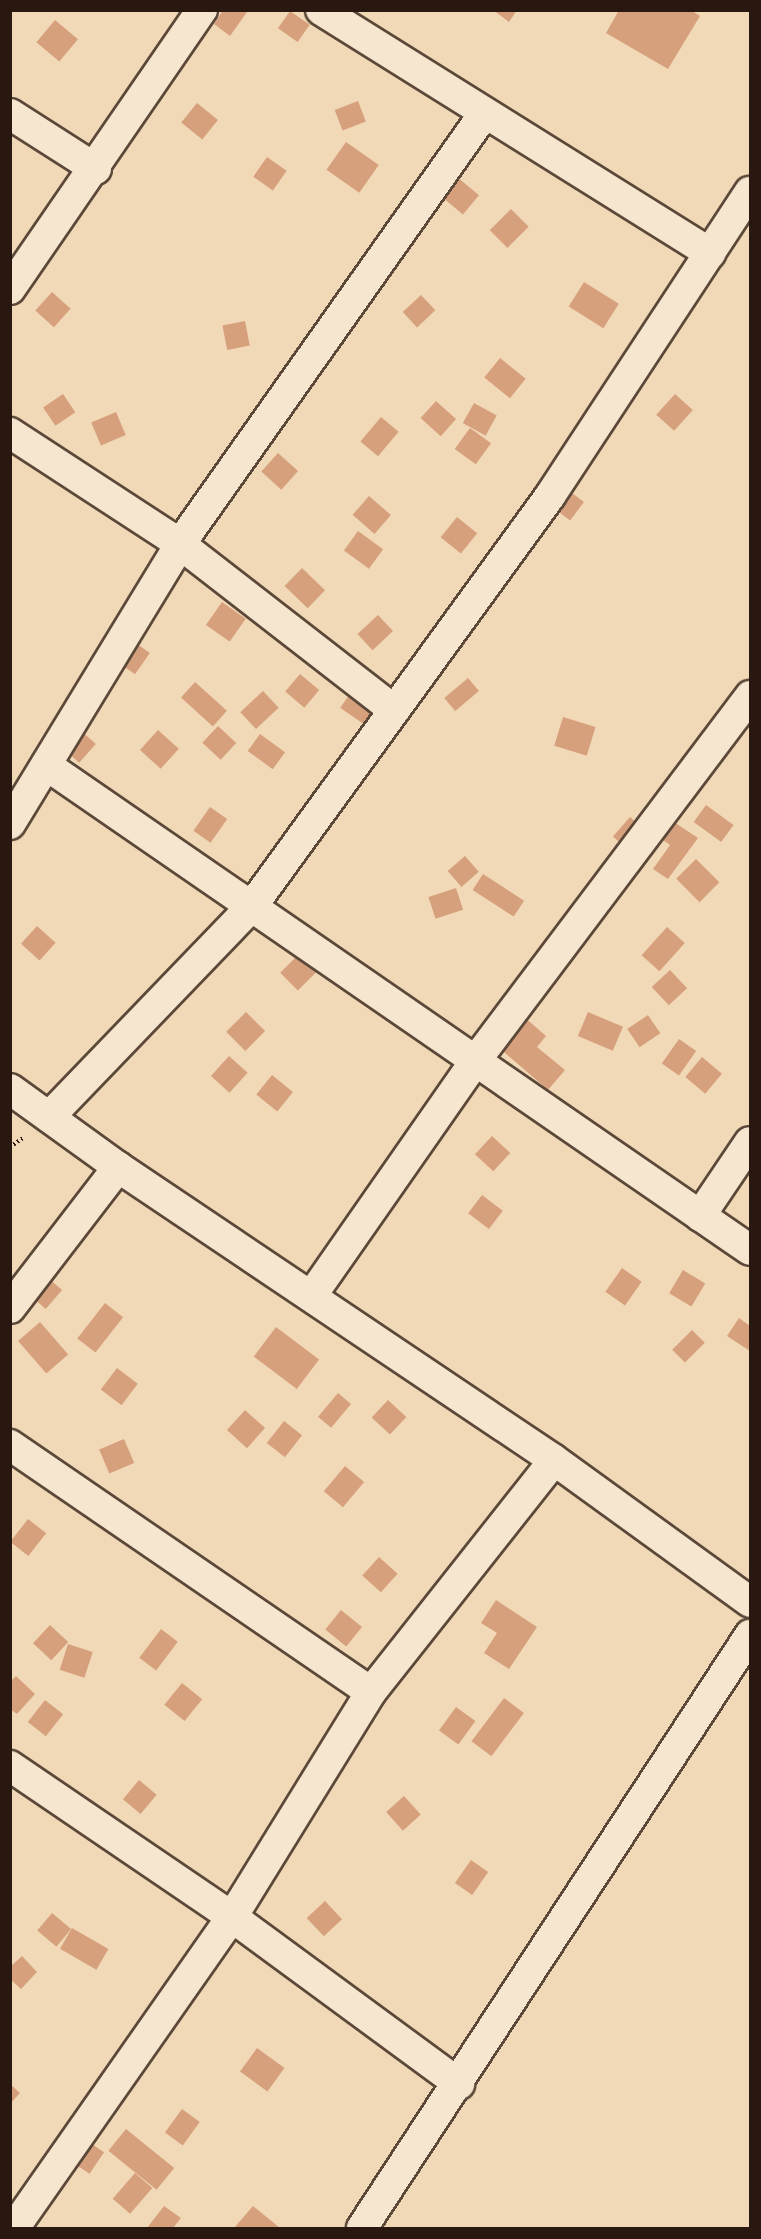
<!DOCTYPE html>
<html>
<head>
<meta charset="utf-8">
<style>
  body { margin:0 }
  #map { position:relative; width:761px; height:2239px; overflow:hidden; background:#f1d9b7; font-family:"Libre Bodoni",serif }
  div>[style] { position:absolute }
  .building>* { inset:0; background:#d7a07d; transform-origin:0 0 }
  .path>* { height:4px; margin-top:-2px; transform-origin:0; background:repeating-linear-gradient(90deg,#29180f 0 1.5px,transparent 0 4.5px) }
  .roads { filter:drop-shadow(2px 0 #5b4839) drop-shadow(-2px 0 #5b4839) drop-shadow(0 2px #5b4839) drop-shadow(0 -2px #5b4839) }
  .street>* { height:30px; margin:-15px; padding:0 15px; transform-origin:15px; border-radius:15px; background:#f6e6d0 }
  span { translate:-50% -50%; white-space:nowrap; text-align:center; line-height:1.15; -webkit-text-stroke:6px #f6e6d0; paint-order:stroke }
  .frame { position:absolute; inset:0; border:12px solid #29180f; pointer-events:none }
</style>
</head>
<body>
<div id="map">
  <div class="building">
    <i style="clip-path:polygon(223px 10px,247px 12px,230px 36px,214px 24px)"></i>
    <i style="clip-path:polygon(493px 10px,517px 10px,509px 22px)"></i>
    <i style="clip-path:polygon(619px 10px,691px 10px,700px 16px,668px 69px,606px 33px)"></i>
    <i style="left:290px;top:11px;width:24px;height:21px;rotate:35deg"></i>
    <i style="left:55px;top:20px;width:30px;height:29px;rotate:40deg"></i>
    <i style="left:358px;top:101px;width:22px;height:25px;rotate:69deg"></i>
    <i style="left:197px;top:103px;width:27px;height:25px;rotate:39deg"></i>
    <i style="left:346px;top:142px;width:40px;height:34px;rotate:35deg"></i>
    <i style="left:267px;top:157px;width:24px;height:24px;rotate:35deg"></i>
    <i style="left:456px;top:176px;width:30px;height:25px;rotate:40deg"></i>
    <i style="left:511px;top:209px;width:25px;height:30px;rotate:45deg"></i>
    <i style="left:584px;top:282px;width:41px;height:29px;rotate:32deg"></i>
    <i style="left:52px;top:292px;width:25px;height:25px;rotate:42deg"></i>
    <i style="left:421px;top:295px;width:21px;height:25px;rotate:47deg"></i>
    <i style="left:245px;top:321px;width:25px;height:23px;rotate:79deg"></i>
    <i style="left:500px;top:358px;width:33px;height:25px;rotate:39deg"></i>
    <i style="left:63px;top:394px;width:22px;height:24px;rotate:56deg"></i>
    <i style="left:675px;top:394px;width:24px;height:28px;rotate:42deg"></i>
    <i style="left:436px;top:401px;width:27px;height:23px;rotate:42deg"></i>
    <i style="left:474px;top:403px;width:26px;height:23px;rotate:29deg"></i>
    <i style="left:116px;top:412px;width:25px;height:27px;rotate:67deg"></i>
    <i style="left:381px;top:417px;width:23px;height:32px;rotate:40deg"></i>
    <i style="left:470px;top:428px;width:26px;height:26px;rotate:36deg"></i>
    <i style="left:278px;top:453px;width:27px;height:25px;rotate:42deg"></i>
    <i style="left:564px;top:487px;width:25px;height:23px;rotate:37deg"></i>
    <i style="left:369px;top:496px;width:29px;height:25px;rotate:41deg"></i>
    <i style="left:457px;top:517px;width:26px;height:26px;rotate:39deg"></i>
    <i style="left:358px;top:531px;width:31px;height:24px;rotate:36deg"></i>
    <i style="left:302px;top:568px;width:32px;height:25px;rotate:44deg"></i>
    <i style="left:222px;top:602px;width:29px;height:28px;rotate:35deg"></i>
    <i style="left:378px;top:615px;width:22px;height:28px;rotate:47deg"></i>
    <i style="left:127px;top:637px;width:28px;height:26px;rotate:35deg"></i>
    <i style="left:300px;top:674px;width:25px;height:23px;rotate:40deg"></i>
    <i style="left:468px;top:678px;width:17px;height:31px;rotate:50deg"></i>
    <i style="left:195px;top:682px;width:43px;height:21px;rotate:42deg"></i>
    <i style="left:354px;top:688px;width:28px;height:24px;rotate:35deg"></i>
    <i style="left:263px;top:691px;width:23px;height:31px;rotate:47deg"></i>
    <i style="left:563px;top:717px;width:34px;height:30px;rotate:17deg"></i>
    <i style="left:218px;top:726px;width:25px;height:23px;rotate:43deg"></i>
    <i style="left:78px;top:728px;width:24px;height:25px;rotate:42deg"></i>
    <i style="left:158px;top:730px;width:28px;height:27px;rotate:42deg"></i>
    <i style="left:260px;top:734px;width:31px;height:21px;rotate:36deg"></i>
    <i style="left:706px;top:805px;width:34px;height:21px;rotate:36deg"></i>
    <i style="left:210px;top:807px;width:21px;height:29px;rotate:35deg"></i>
    <i style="clip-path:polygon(665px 816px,698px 838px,668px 879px,653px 869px,670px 845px,653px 833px)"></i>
    <i style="left:630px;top:817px;width:23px;height:26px;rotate:41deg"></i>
    <i style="left:465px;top:856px;width:21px;height:23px;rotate:49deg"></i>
    <i style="left:696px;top:859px;width:33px;height:28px;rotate:45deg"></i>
    <i style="left:483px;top:874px;width:49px;height:19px;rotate:33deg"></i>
    <i style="left:456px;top:888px;width:23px;height:29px;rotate:72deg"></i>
    <i style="left:37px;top:926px;width:25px;height:24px;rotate:42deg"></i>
    <i style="left:667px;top:927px;width:24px;height:38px;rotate:42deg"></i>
    <i style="left:300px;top:953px;width:25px;height:28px;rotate:45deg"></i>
    <i style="left:670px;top:970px;width:25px;height:25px;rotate:47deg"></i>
    <i style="clip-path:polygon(509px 1004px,546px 1036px,537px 1047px,565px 1070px,548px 1090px,483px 1034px)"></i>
    <i style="left:246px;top:1012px;width:27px;height:28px;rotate:45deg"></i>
    <i style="left:588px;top:1012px;width:38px;height:26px;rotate:23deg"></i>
    <i style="left:648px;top:1015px;width:22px;height:25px;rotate:56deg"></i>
    <i style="left:679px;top:1039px;width:21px;height:30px;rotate:35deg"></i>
    <i style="left:229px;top:1056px;width:25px;height:27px;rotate:42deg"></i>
    <i style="left:702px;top:1057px;width:26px;height:26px;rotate:40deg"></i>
    <i style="left:272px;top:1075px;width:27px;height:25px;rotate:39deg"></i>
    <i style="left:492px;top:1136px;width:25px;height:25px;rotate:43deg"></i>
    <i style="left:482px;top:1195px;width:26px;height:23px;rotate:37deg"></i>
    <i style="left:622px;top:1268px;width:24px;height:29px;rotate:35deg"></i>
    <i style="left:683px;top:1270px;width:26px;height:27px;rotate:31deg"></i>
    <i style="left:47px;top:1277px;width:20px;height:25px;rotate:41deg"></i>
    <i style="left:105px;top:1303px;width:23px;height:45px;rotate:38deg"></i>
    <i style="clip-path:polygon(739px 1318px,750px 1326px,750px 1351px,727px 1336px)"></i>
    <i style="left:40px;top:1322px;width:43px;height:29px;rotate:49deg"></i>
    <i style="left:276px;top:1327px;width:54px;height:37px;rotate:37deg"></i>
    <i style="left:692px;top:1330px;width:18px;height:28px;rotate:45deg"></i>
    <i style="left:117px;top:1368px;width:26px;height:27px;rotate:37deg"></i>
    <i style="left:338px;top:1393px;width:17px;height:31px;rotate:40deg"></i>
    <i style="left:388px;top:1400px;width:25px;height:24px;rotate:43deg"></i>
    <i style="left:245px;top:1410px;width:27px;height:27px;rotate:42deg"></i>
    <i style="left:284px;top:1421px;width:23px;height:28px;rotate:38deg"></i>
    <i style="left:124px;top:1439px;width:26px;height:27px;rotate:67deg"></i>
    <i style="left:345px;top:1466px;width:25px;height:33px;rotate:40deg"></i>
    <i style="left:28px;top:1519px;width:23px;height:29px;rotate:38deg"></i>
    <i style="left:379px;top:1557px;width:25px;height:25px;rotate:42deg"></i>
    <i style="clip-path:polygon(496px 1600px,537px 1627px,509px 1669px,484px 1653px,497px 1633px,481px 1623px)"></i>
    <i style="left:341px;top:1610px;width:27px;height:25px;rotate:39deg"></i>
    <i style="left:50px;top:1625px;width:25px;height:25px;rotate:43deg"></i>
    <i style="left:161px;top:1629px;width:21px;height:36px;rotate:37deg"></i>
    <i style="left:68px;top:1644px;width:26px;height:27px;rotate:18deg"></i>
    <i style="clip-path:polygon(16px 1676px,35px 1694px,17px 1714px,10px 1709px,10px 1682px)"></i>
    <i style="left:182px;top:1683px;width:26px;height:28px;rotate:39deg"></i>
    <i style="left:504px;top:1698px;width:25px;height:54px;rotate:37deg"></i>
    <i style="left:45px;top:1700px;width:23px;height:28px;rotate:38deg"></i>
    <i style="left:456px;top:1707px;width:24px;height:29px;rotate:36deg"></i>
    <i style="left:139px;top:1780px;width:23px;height:25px;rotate:40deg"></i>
    <i style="left:404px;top:1796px;width:25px;height:24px;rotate:48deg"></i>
    <i style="left:471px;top:1860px;width:21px;height:28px;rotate:35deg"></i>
    <i style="left:325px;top:1901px;width:25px;height:25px;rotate:47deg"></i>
    <i style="left:52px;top:1913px;width:25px;height:23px;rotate:40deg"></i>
    <i style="left:72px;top:1928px;width:42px;height:24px;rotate:30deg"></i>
    <i style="clip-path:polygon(22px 1956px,37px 1972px,21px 1989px,10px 1979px,10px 1967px)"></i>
    <i style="left:257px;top:2048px;width:34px;height:29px;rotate:36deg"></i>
    <i style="clip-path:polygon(10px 2084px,20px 2093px,10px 2104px)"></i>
    <i style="left:182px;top:2109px;width:22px;height:29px;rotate:36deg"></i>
    <i style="left:126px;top:2129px;width:62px;height:28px;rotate:39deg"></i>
    <i style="left:80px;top:2136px;width:29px;height:26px;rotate:34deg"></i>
    <i style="left:135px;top:2173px;width:23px;height:34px;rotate:41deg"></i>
    <i style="clip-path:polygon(164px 2206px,181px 2218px,173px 2228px,147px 2228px)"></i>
    <i style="clip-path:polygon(253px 2206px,280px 2228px,234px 2228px)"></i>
  </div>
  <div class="path">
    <i style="left:10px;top:1147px;width:16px;rotate:-35deg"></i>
  </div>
  <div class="roads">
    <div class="street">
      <i style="left:321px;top:10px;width:459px;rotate:32deg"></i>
      <i style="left:10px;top:114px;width:102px;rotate:32.6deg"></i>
      <i style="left:10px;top:289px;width:339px;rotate:-55.5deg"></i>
      <i style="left:10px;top:433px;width:203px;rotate:33.1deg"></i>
      <i style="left:180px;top:544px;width:271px;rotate:37.8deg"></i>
      <i style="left:46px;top:765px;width:855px;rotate:34.56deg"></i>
      <i style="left:10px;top:824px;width:328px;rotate:-58.7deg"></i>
      <i style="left:180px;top:544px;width:527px;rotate:-54.74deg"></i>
      <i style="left:10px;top:1089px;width:133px;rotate:35.8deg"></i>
      <i style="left:118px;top:1167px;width:525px;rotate:33.9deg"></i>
      <i style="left:554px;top:1460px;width:242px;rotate:35.9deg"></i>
      <i style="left:49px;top:1117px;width:293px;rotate:-46.1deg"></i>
      <i style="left:252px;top:906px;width:507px;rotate:-53.99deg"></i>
      <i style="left:550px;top:496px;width:364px;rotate:-56.7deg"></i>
      <i style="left:700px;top:1216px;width:89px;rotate:-56deg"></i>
      <i style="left:312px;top:1295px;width:287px;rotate:-55.1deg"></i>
      <i style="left:476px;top:1060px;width:456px;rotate:-53deg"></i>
      <i style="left:10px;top:1308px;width:178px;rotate:-52.5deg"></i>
      <i style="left:10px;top:1445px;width:437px;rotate:34.4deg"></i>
      <i style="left:10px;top:1766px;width:268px;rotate:34.2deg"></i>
      <i style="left:232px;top:1917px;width:282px;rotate:36.3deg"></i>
      <i style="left:14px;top:2228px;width:380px;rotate:-55deg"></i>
      <i style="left:232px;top:1917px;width:264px;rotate:-58.3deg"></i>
      <i style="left:371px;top:1692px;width:295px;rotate:-51.7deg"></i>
      <i style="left:362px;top:2228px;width:709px;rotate:-56.8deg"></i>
    </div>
  </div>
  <div class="frame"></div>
</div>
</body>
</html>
